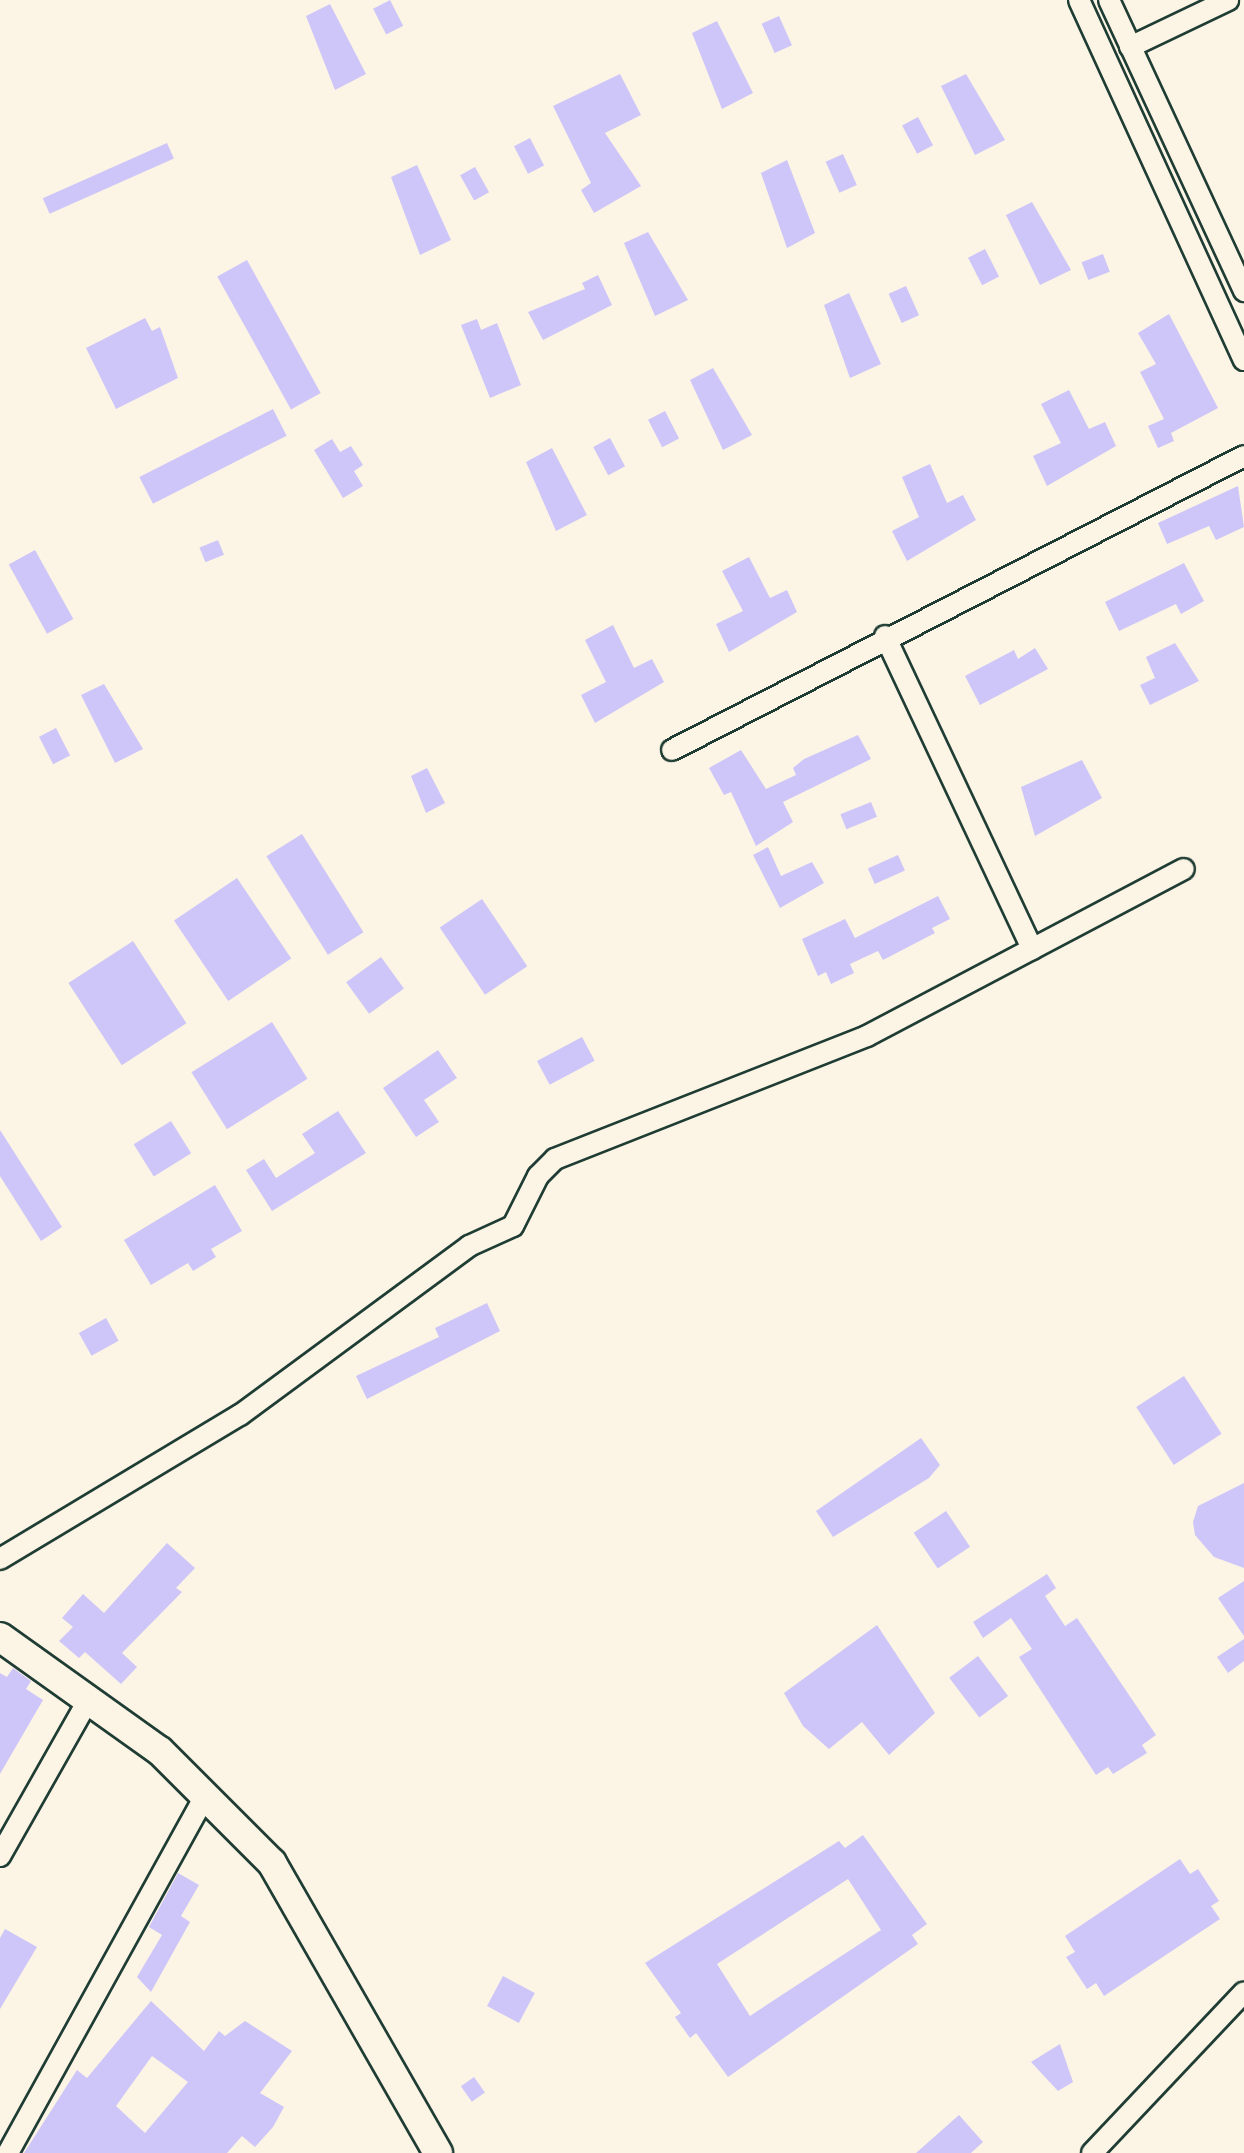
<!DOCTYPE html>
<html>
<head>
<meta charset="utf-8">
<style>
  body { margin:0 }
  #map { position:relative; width:1244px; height:2153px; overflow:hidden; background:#fcf5e5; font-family:"Patrick Hand",sans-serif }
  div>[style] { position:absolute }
  .building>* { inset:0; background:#cec6f8; transform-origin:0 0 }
  .roads { filter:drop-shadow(2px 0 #1f3d34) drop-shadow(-2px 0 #1f3d34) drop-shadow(0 2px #1f3d34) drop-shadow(0 -2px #1f3d34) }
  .street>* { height:20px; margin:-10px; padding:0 10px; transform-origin:10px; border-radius:10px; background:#fcf5e5 }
  .secondary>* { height:28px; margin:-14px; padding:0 14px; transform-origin:14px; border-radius:14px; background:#fcf5e5 }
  span { translate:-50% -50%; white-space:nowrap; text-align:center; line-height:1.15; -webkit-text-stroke:8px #fcf5e5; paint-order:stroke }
</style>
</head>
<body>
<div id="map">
  <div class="building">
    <i style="left:390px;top:0;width:29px;height:19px;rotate:63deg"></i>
    <i style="clip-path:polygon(330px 4px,366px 74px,335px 90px,306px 16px)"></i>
    <i style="left:779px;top:16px;width:32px;height:19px;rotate:66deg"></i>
    <i style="clip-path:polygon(717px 21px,753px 93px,722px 109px,692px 33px)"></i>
    <i style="clip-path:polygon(620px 74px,641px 115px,605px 133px,641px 186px,594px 213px,581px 190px,591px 183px,553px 106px)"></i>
    <i style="clip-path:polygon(966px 74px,1005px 140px,975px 155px,941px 86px)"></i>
    <i style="left:918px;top:117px;width:32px;height:18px;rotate:62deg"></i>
    <i style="left:530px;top:138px;width:31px;height:18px;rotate:63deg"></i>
    <i style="left:167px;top:143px;width:17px;height:136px;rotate:66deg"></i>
    <i style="left:843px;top:154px;width:34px;height:19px;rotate:66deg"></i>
    <i style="clip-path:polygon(787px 160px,815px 233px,787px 248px,761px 173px)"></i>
    <i style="clip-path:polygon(417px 165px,451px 240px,420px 255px,391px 177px)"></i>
    <i style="left:475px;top:167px;width:29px;height:17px;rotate:61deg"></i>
    <i style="clip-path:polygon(1032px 202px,1071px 270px,1040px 285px,1006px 215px)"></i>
    <i style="clip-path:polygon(648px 232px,688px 300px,655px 316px,624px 243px)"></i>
    <i style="left:985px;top:249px;width:31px;height:19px;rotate:63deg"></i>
    <i style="left:1103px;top:254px;width:19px;height:23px;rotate:69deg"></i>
    <i style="left:247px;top:260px;width:152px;height:34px;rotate:61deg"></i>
    <i style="clip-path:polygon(598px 275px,612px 305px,543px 340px,528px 312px,585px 289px,582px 283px)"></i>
    <i style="left:906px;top:286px;width:32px;height:19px;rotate:66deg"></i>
    <i style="clip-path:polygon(849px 293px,881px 364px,850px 378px,824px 305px)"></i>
    <i style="clip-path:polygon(1169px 314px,1218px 408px,1171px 433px,1174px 441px,1158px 448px,1148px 426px,1164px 419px,1140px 372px,1156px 364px,1138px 333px)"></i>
    <i style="clip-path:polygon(145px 318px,152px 331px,160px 327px,178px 378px,116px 409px,86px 348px)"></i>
    <i style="clip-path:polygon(477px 319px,481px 330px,497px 323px,521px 385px,490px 398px,461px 325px)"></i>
    <i style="clip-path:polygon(713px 368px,752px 435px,723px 450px,690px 380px)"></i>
    <i style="clip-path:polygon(1069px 390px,1089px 429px,1105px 422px,1116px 446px,1047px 486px,1033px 456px,1061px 443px,1041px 404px)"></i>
    <i style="left:273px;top:409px;width:30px;height:150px;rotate:63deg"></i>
    <i style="left:665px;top:411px;width:31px;height:19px;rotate:63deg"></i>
    <i style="left:610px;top:438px;width:32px;height:19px;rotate:62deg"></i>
    <i style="clip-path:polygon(332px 439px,340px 452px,351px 446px,363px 465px,354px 471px,363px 486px,343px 498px,314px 450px)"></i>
    <i style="clip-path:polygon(552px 448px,587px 515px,556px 531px,526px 462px)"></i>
    <i style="clip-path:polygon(930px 464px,947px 503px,963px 495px,976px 520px,907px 561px,892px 531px,919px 517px,902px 477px)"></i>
    <i style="clip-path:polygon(1238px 486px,1244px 527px,1216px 540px,1209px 526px,1167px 544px,1158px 523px)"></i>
    <i style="left:218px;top:540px;width:16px;height:20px;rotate:68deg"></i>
    <i style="left:35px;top:550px;width:79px;height:30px;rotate:61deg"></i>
    <i style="clip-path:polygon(749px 557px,770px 598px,787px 590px,797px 612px,729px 652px,716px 624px,743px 611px,722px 571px)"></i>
    <i style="clip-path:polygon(1184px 563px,1204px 601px,1181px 614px,1176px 604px,1119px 631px,1105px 602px)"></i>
    <i style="clip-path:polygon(613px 625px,634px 668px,652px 659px,664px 682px,595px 723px,581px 695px,606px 682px,585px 640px)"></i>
    <i style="clip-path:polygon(1175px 643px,1199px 681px,1150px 705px,1140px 685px,1155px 678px,1146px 657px)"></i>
    <i style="clip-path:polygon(1035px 648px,1048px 669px,980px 705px,965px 676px,1014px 650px,1018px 659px)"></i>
    <i style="clip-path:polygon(104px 684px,143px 749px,115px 763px,81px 695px)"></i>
    <i style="left:56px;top:728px;width:31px;height:19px;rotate:63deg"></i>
    <i style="clip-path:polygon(858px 735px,871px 759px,783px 802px,793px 822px,756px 846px,731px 792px,724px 795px,709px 768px,741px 750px,766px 789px,796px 775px,793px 768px,804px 759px)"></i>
    <i style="clip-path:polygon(1082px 760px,1102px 798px,1035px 836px,1021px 787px)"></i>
    <i style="clip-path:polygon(427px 768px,445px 803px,426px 813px,411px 776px)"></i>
    <i style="left:871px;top:802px;width:16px;height:33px;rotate:68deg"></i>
    <i style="left:302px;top:834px;width:116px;height:42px;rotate:58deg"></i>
    <i style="clip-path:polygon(768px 847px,781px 876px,812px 862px,824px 883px,780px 908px,753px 855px)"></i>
    <i style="left:898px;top:855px;width:17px;height:33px;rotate:66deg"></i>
    <i style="left:237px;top:878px;width:97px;height:76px;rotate:56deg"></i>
    <i style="clip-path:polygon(938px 896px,950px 919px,932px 928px,935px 933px,883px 960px,878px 951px,850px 964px,854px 973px,831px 984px,826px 972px,818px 976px,802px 939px,845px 919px,855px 938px)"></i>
    <i style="left:482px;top:899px;width:81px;height:51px;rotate:56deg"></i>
    <i style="left:133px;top:941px;width:98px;height:77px;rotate:57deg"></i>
    <i style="left:381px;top:957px;width:39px;height:43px;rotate:54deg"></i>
    <i style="left:272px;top:1022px;width:67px;height:95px;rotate:58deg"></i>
    <i style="left:582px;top:1037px;width:27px;height:51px;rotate:62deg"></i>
    <i style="clip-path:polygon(438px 1050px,457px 1078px,424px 1100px,439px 1122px,416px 1137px,383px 1088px)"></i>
    <i style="clip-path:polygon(338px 1111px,366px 1153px,272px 1211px,246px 1170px,264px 1159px,276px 1178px,315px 1153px,302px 1134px)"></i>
    <i style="left:171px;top:1121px;width:38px;height:44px;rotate:58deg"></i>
    <i style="clip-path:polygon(0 1130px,62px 1227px,41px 1241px,0 1176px)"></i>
    <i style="clip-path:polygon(215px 1185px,242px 1231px,211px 1249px,216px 1257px,193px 1271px,188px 1263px,151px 1285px,124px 1240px)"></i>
    <i style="clip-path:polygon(487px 1303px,500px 1331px,367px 1399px,356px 1376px,439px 1337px,435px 1328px)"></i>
    <i style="left:106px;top:1318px;width:26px;height:31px;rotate:61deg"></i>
    <i style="left:1184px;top:1376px;width:69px;height:57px;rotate:57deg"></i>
    <i style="clip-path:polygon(921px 1438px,940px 1465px,929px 1478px,833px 1537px,816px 1511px)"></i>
    <i style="clip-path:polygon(1244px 1483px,1244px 1568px,1214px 1557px,1195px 1535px,1193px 1522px,1198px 1506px)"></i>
    <i style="left:946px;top:1511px;width:43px;height:39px;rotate:56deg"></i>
    <i style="clip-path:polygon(167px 1543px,195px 1568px,176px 1588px,182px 1592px,122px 1653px,137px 1667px,121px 1684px,85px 1652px,79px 1658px,59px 1641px,73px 1627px,62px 1618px,83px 1594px,104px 1613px)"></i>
    <i style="clip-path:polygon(1047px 1574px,1056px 1588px,1045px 1596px,1065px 1626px,1077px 1618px,1156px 1735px,1142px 1745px,1147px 1753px,1113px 1774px,1108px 1767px,1096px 1775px,1019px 1657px,1032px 1649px,1011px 1618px,983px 1638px,973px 1622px)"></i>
    <i style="clip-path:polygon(1244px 1581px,1244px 1636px,1218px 1598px)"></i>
    <i style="clip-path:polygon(877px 1625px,935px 1713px,889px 1755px,862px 1722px,829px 1749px,803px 1726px,784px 1693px)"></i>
    <i style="clip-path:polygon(1244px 1639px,1244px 1661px,1228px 1673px,1217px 1657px)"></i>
    <i style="left:978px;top:1656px;width:50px;height:36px;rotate:53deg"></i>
    <i style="clip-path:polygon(13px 1668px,31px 1681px,26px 1689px,43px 1700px,0 1774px,0 1673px,7px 1677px)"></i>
    <i style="clip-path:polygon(evenodd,863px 1835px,927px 1924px,912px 1935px,918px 1944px,728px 2077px,696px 2033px,690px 2038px,675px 2017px,681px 2013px,645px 1963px,839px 1841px,845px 1848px,863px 1835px,848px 1879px,881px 1930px,750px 2016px,717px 1964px,848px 1879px)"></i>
    <i style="clip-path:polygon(1180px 1859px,1190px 1874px,1198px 1869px,1219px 1901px,1211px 1906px,1220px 1919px,1104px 1996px,1096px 1983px,1087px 1989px,1066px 1957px,1075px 1952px,1065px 1936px)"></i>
    <i style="clip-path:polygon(178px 1873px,199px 1885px,181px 1916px,190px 1922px,151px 1992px,137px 1977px,162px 1935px,149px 1927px)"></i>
    <i style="clip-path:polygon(5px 1929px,37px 1947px,0 2009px,0 1938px)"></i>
    <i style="left:503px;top:1976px;width:36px;height:34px;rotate:28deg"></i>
    <i style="clip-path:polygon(evenodd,151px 2001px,204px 2051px,219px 2031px,225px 2036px,245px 2021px,292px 2051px,260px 2093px,284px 2107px,273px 2127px,255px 2147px,242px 2136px,227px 2153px,24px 2153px,77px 2070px,87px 2078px,151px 2001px,152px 2056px,188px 2082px,145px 2133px,116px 2106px,152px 2056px)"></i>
    <i style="clip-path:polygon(1060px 2044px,1073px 2082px,1058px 2091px,1031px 2062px)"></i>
    <i style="left:474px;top:2077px;width:19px;height:16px;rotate:55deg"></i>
    <i style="clip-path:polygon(959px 2115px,983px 2142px,971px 2153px,916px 2153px)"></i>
  </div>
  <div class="roads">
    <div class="street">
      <i style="left:1079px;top:0;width:396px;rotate:65.4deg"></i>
      <i style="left:1109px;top:0;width:321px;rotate:65.1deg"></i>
      <i style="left:1130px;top:47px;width:109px;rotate:-25.6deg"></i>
      <i style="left:885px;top:636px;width:346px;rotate:64.8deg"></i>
      <i style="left:672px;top:750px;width:643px;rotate:-27.2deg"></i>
      <i style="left:0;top:1559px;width:280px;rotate:-31deg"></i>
      <i style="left:240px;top:1415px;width:285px;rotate:-36.4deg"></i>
      <i style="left:469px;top:1246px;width:48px;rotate:-24.4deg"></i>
      <i style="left:513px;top:1226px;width:56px;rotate:-63.4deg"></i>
      <i style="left:538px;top:1176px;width:24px;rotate:-45deg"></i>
      <i style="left:555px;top:1159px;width:335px;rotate:-21.5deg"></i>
      <i style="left:867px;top:1036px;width:358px;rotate:-27.8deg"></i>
      <i style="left:0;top:1856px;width:180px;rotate:-60.5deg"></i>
      <i style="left:8px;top:2153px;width:411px;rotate:-61.1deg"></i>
      <i style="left:1092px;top:2153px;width:221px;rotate:-46.6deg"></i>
    </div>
    <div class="secondary">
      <i style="left:0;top:1637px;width:196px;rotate:35.5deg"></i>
      <i style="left:160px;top:1751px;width:158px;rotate:45deg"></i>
      <i style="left:272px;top:1863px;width:334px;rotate:60.2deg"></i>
    </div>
  </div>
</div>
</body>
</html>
